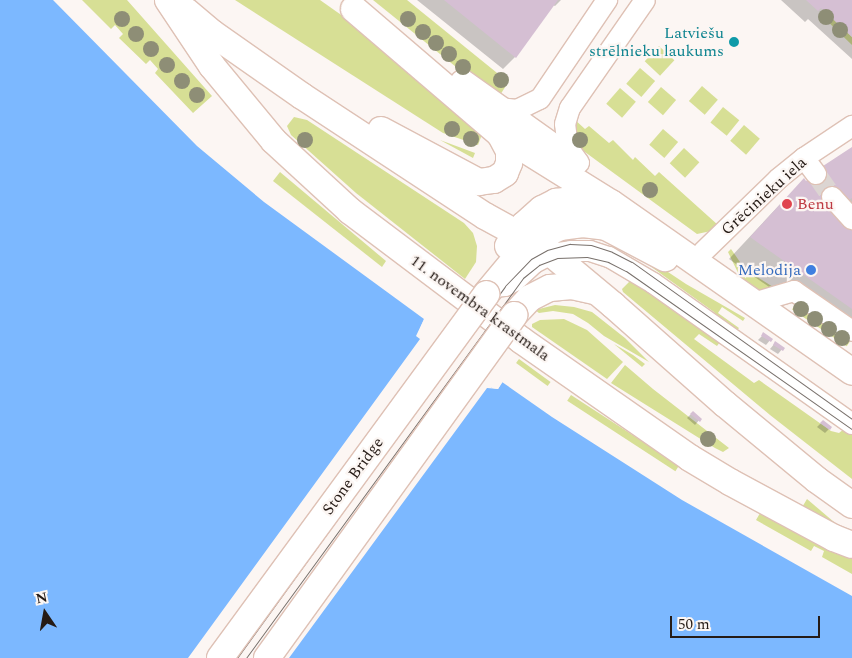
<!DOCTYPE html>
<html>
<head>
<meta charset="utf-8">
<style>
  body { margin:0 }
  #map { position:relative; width:852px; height:658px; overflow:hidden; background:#fcf6f3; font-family:Spectral,serif }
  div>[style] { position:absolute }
  .green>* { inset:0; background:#d7df95; transform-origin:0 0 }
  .water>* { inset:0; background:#7cb8ff }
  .pier>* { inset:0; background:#fcf6f3 }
  .shadow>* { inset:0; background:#0003 }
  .building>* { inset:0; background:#d5bfd3 }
  .minor-tunnel>* { height:20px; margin-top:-10px; transform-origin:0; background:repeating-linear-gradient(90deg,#dcd5d2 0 20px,transparent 0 30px) }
  .roads { filter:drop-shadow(1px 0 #dec1b5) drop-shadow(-1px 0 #dec1b5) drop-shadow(0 1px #dec1b5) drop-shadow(0 -1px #dec1b5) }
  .minor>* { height:20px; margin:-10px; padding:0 10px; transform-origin:10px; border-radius:10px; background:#fff }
  .major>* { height:26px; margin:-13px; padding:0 13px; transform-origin:13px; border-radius:13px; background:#fff }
  .tram>* { height:1px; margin:-0.5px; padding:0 0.5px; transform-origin:0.5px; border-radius:0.5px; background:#78706b }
  .bridges { filter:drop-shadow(1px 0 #dec1b5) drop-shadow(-1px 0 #dec1b5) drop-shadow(0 1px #dec1b5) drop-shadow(0 -1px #dec1b5) }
  .major-bridge>* { height:26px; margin:-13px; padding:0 13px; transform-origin:13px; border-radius:13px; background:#fff }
  .trees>* { width:16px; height:16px; margin:-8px; border-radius:50%; background:#8e8e76 }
  .dots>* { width:14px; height:14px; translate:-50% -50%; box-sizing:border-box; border:2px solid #fcf6f3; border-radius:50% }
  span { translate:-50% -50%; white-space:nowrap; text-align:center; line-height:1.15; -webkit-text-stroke:4.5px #fcf6f3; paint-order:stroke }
  .culture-label { font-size:16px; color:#0d838f }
  .right { translate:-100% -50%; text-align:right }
  .street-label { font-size:16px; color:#251b16 }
  .health-label { font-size:16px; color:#be3a42 }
  .left { translate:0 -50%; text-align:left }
  .shop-label { font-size:16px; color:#366cbe }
  .north { position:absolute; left:20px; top:588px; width:50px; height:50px; -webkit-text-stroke:4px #fcf6f3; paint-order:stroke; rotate:348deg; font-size:14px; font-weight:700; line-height:20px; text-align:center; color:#251b16 }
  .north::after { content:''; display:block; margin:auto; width:18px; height:22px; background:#251b16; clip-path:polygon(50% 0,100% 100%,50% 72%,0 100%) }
  .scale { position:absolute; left:670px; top:616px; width:150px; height:22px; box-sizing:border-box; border:2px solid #251b16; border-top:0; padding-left:6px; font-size:15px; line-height:18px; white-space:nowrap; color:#251b16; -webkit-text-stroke:4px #fcf6f3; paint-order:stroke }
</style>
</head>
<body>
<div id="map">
  <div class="green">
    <i style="clip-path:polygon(82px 0,127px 0,212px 96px,193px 113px,155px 73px,158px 69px,150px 60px,146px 64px,119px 38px,123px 34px,115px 25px,111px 29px)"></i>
    <i style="clip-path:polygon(235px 0,320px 0,354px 24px,484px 129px,478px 145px,443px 133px)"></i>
    <i style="clip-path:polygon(373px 0,407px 0,507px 81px,507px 84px,497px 100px)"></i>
    <i style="clip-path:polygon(825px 11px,852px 37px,852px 45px,821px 15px)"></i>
    <i style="left:659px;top:46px;width:21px;height:21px;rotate:43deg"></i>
    <i style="left:640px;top:68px;width:20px;height:21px;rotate:41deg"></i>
    <i style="left:702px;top:86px;width:21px;height:20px;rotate:41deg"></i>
    <i style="left:661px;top:87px;width:20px;height:20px;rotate:41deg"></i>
    <i style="left:620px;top:88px;width:21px;height:21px;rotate:41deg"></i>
    <i style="left:723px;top:107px;width:21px;height:20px;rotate:39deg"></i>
    <i style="clip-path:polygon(294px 117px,307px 120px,464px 223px,473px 233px,477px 246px,476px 262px,465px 279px,356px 193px,291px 135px,287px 126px)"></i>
    <i style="clip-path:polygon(574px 119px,585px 129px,589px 126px,609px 143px,613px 140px,633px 160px,635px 157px,655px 176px,659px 172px,718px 225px,711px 231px,697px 234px,574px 144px)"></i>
    <i style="left:744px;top:125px;width:21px;height:21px;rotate:41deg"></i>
    <i style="left:663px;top:129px;width:20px;height:21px;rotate:41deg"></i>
    <i style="clip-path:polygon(440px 140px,475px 153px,473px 158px)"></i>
    <i style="left:684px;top:148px;width:21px;height:21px;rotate:43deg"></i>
    <i style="clip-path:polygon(280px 172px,386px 261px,382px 267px,273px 181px)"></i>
    <i style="clip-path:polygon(731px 249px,740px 262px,738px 265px,778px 290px,771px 292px,758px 290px,740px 277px,728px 252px)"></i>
    <i style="clip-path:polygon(638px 252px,686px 284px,745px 318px,743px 321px,722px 307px,718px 313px,739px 328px,736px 332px,716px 316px,714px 312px,632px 253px)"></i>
    <i style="clip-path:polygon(633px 281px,720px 342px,717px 346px,699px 334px,694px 339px,754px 383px,759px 380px,831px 431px,839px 433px,844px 429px,852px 435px,852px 479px,770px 415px,623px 292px,622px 289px,629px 282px)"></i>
    <i style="left:797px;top:302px;width:66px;height:9px;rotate:34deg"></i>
    <i style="clip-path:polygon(555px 305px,574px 307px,592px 312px,625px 338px,649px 362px,604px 336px,588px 323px,573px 314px,553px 311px,539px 313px,535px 310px)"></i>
    <i style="clip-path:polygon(564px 319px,587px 330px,623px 362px,607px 379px,532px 327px,532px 324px,540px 320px)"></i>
    <i style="clip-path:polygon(614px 344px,633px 355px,645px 364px,642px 367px)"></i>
    <i style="left:519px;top:359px;width:39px;height:5px;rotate:36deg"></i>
    <i style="clip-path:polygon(625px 365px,653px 389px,729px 448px,723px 452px,715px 448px,611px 383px)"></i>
    <i style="left:571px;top:395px;width:129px;height:7px;rotate:33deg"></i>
    <i style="clip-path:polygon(807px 499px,834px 522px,833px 525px,801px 509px)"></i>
    <i style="clip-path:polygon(763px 508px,852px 555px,852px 574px,822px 557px,824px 551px,814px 546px,811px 551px,756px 520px)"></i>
  </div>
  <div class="water">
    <i style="clip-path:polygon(0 0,53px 0,197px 146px,264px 202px,424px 319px,417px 336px,487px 387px,498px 389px,502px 382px,552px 417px,682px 500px,852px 596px,852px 658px,0 658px)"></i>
  </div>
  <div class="pier">
    <i style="clip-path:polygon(425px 317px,419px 335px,492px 388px,496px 387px,501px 380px,504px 380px,498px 389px,487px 388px,289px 658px,188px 658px,420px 339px,416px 336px)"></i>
  </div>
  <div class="shadow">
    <i style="clip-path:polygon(417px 0,561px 0,555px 6px,553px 5px,515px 57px,503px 69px)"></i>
    <i style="clip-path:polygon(781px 0,852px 0,852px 59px,808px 19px,805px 22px)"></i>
    <i style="clip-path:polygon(852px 149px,852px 205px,836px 215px,852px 232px,852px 330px,818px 299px,805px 312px,729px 259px,783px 201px)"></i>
    <i style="clip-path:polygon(764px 334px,771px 339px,766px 345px,758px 340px)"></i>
    <i style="clip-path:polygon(775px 343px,783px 348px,778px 354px,770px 349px)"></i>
    <i style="clip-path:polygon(693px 412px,700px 419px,695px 425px,687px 418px)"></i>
    <i style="clip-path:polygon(823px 421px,831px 427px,825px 433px,817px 427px)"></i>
  </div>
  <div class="building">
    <i style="clip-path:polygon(444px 0,558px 0,516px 58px)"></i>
    <i style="clip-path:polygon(806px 0,852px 0,852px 37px,821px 8px,818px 11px)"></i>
    <i style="clip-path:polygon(852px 147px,852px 198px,846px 202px,825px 201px,852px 230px,852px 309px,750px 237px,804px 178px,806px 181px,824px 169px,823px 166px)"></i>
    <i style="clip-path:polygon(763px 332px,773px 339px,771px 342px,761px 336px)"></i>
    <i style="clip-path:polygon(775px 341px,785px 348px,783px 351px,773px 345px)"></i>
    <i style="clip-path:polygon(693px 411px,702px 419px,700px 422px,690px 414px)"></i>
    <i style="clip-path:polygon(823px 420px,832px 427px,830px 430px,820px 423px)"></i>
  </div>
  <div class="minor-tunnel">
    <i style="left:816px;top:174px;width:28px;rotate:55deg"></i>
  </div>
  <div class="roads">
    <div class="minor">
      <i style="left:499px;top:108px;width:18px;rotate:6deg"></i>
      <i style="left:517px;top:110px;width:25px;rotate:-26deg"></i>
      <i style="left:540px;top:99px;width:120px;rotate:-55.9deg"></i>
      <i style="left:804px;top:158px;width:20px;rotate:53deg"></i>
      <i style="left:579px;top:163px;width:19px;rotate:-126deg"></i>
      <i style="left:568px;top:148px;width:24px;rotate:-97deg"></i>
      <i style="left:565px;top:124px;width:17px;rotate:-73deg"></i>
      <i style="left:570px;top:108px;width:131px;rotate:-55.2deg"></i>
      <i style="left:832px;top:197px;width:30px;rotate:48deg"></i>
      <i style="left:703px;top:252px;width:105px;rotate:-44.2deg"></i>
      <i style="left:778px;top:179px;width:33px;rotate:-39deg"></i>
      <i style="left:804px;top:158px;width:58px;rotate:-33.7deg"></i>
      <i style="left:491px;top:287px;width:14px;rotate:-4deg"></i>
      <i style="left:505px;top:286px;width:11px;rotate:-27deg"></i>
      <i style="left:515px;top:281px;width:26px;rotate:-43deg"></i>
      <i style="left:534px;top:263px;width:20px;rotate:-27deg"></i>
      <i style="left:552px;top:254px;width:19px;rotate:-9deg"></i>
      <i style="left:571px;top:251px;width:19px"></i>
      <i style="left:590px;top:251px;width:20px;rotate:18deg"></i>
      <i style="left:609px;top:257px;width:51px;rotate:30.6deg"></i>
      <i style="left:653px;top:283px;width:244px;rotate:35.3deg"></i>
      <i style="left:753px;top:303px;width:43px;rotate:-16.3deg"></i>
      <i style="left:794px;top:291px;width:70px;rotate:34.6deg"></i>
    </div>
    <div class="major">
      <i style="left:168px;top:0;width:79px;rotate:56.3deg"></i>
      <i style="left:212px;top:66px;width:97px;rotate:50.4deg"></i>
      <i style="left:274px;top:141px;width:103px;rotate:42.6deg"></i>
      <i style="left:350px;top:211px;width:214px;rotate:37deg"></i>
      <i style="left:521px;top:340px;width:206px;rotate:34.9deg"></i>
      <i style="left:690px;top:458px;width:47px;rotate:31deg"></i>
      <i style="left:730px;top:482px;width:118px;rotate:28.3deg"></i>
      <i style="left:834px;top:538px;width:19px;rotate:21deg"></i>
      <i style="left:354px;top:9px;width:192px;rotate:40.6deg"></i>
      <i style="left:500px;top:134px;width:131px;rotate:31.9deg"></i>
      <i style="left:611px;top:203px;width:294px;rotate:35deg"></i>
      <i style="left:186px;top:11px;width:34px;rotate:40deg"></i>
      <i style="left:212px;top:33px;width:110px;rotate:35deg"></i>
      <i style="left:302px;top:96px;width:219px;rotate:33.3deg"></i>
      <i style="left:485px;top:216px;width:71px;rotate:28.7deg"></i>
      <i style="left:547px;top:250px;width:86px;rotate:39.8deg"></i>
      <i style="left:613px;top:305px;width:149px;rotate:41.5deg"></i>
      <i style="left:725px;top:404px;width:119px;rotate:39.6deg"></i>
      <i style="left:817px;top:480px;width:43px;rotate:35.5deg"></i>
      <i style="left:463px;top:83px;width:136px;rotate:35.4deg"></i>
      <i style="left:381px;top:130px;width:111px;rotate:28deg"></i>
      <i style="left:479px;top:182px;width:15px;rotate:-8deg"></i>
      <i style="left:494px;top:180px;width:13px;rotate:-32deg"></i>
      <i style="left:505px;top:173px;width:11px;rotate:-68deg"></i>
      <i style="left:509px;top:163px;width:12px;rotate:-90deg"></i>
      <i style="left:509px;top:151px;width:19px;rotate:-118deg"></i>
      <i style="left:508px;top:246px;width:26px;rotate:-53deg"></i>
      <i style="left:524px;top:225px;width:24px;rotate:-42deg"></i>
      <i style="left:542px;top:209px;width:16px;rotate:-27deg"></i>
      <i style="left:556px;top:202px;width:23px;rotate:-7deg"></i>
      <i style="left:579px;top:199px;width:28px;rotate:6deg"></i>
      <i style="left:486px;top:294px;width:55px;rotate:-50.2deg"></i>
      <i style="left:521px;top:252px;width:23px;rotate:-40deg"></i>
      <i style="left:539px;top:237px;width:23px;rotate:-25deg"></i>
      <i style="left:560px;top:227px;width:23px;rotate:-7deg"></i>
      <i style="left:583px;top:224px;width:23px;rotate:7deg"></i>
      <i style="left:606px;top:227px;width:67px;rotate:27.7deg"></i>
      <i style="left:514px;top:315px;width:23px;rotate:-47deg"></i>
      <i style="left:530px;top:298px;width:22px;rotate:-27deg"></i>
      <i style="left:550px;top:288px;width:22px;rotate:-5deg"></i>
      <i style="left:572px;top:286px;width:23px;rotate:13deg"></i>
    </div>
  </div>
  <div class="tram">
    <i style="left:237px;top:658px;width:458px;rotate:-54.2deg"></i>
    <i style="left:505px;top:286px;width:37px;rotate:-46deg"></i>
    <i style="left:531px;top:259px;width:18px;rotate:-29deg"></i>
    <i style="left:547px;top:250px;width:24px;rotate:-15deg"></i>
    <i style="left:570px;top:244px;width:21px;rotate:3deg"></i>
    <i style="left:591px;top:245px;width:22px;rotate:18deg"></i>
    <i style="left:612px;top:252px;width:22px;rotate:27deg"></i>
    <i style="left:632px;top:262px;width:270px;rotate:35.5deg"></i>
    <i style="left:246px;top:658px;width:470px;rotate:-53.9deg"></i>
    <i style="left:523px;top:278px;width:21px;rotate:-39deg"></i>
    <i style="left:539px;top:265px;width:19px;rotate:-21deg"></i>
    <i style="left:557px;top:258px;width:30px;rotate:-2deg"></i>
    <i style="left:587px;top:257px;width:22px;rotate:13deg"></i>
    <i style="left:608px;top:262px;width:20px;rotate:27deg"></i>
    <i style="left:626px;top:271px;width:276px;rotate:35deg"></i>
  </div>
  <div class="bridges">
    <div class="major-bridge">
      <i style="left:220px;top:658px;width:451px;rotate:-53.8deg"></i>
      <i style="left:267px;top:658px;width:423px;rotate:-54.2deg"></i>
    </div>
  </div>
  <div class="trees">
    <i style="left:826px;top:17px"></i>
    <i style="left:122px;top:19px"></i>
    <i style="left:408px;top:19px"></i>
    <i style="left:840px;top:30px"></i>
    <i style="left:423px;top:32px"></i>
    <i style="left:136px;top:34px"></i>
    <i style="left:436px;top:43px"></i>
    <i style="left:151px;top:49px"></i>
    <i style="left:449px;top:54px"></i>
    <i style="left:167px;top:65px"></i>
    <i style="left:463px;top:67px"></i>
    <i style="left:501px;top:80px"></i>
    <i style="left:182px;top:81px"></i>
    <i style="left:197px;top:95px"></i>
    <i style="left:452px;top:129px"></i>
    <i style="left:471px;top:139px"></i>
    <i style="left:305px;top:140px"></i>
    <i style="left:580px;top:140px"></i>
    <i style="left:650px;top:190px"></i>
    <i style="left:801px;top:309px"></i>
    <i style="left:815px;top:319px"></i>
    <i style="left:829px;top:329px"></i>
    <i style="left:842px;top:338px"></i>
    <i style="left:708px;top:439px"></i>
  </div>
  <div class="dots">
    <i style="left:734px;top:42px;background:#0f9aa8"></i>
    <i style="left:787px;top:204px;background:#e0444e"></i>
    <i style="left:811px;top:270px;background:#3f7fe0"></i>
  </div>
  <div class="culture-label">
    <span class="right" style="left:724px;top:42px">Latviešu<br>strēlnieku laukums</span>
  </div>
  <div class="street-label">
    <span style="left:764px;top:196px;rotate:-42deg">Grēcinieku iela</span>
    <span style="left:480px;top:308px;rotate:36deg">11. novembra krastmala</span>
    <span style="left:353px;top:476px;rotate:-54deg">Stone Bridge</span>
  </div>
  <div class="health-label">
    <span class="left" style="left:797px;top:204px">Benu</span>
  </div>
  <div class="shop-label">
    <span class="right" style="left:801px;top:270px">Melodija</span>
  </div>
  <div class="north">N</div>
  <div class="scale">50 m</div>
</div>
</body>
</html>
